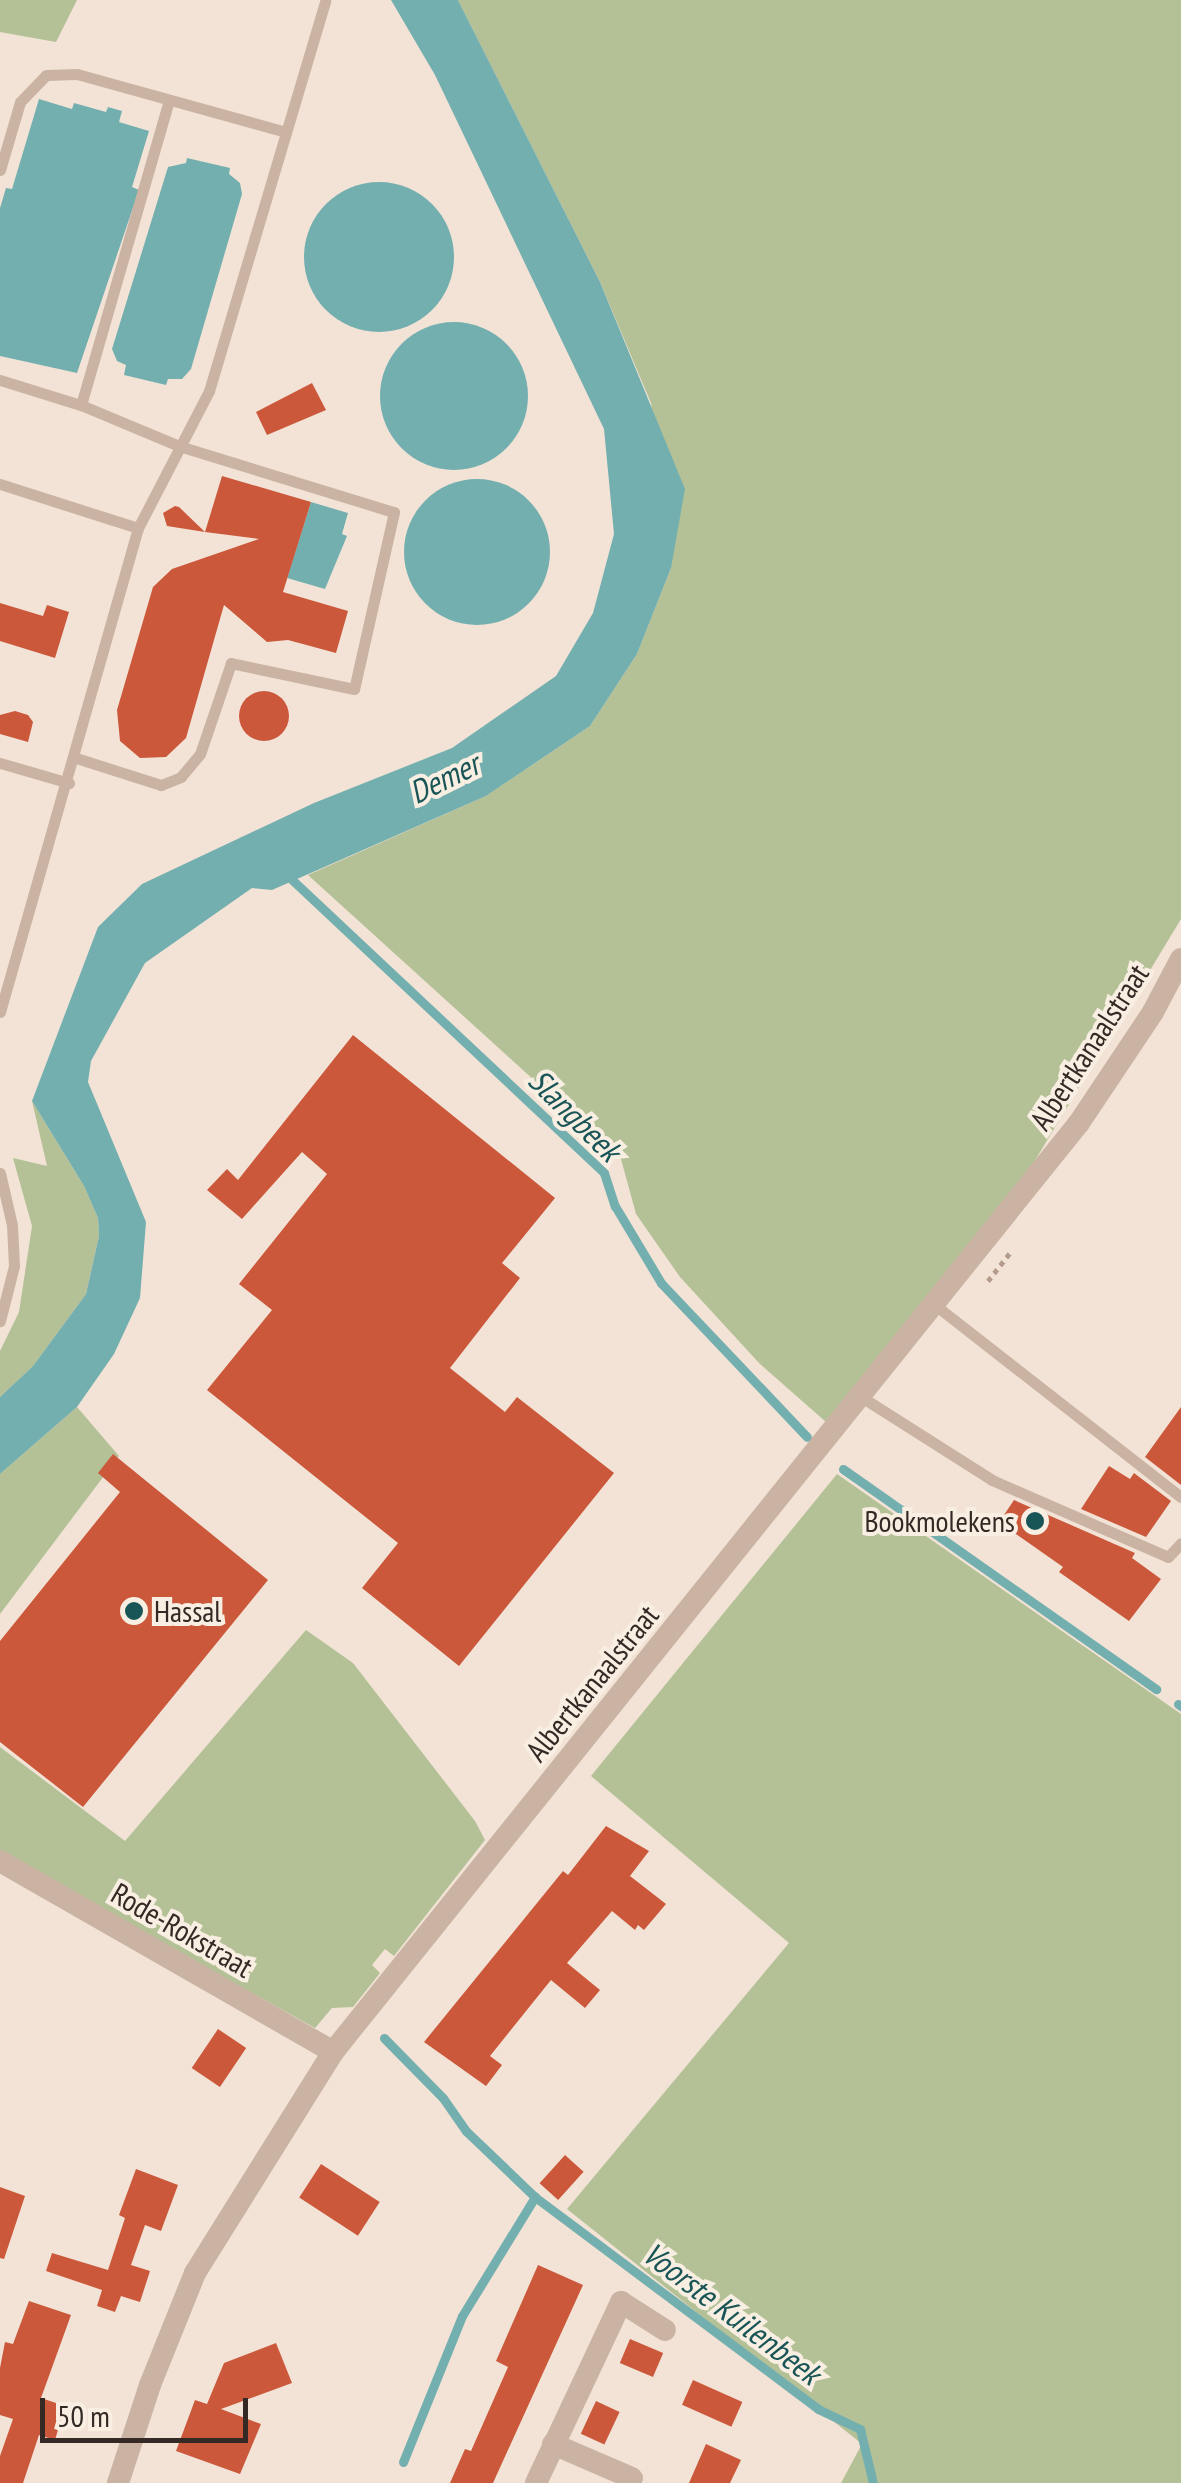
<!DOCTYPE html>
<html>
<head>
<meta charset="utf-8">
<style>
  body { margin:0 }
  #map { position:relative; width:1181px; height:2483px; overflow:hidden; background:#f2e3d6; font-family:"PT Sans Narrow",sans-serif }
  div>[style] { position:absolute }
  .green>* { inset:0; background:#b4c196 }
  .water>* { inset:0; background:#74afaf }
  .round { border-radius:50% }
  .stream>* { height:9px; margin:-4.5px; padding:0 4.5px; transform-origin:4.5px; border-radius:4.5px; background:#74afaf }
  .building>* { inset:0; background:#cb583a; transform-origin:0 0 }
  .path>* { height:5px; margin-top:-2.5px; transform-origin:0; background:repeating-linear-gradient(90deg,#b59c8c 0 5px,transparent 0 10px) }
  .service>* { height:11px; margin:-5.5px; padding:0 5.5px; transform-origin:5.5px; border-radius:5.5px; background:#cab3a2 }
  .minor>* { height:22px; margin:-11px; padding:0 11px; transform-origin:11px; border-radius:11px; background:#cab3a2 }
  .dots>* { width:28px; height:28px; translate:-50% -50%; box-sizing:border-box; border:5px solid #f9eee2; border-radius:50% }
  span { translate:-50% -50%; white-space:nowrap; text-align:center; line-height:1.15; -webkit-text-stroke:8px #f9eee2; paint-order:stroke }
  .street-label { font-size:30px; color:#342925 }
  .poi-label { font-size:30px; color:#342925 }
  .right { translate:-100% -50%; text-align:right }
  .left { translate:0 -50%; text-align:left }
  .water-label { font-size:32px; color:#195556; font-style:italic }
  .scale { position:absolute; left:40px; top:2398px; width:208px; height:45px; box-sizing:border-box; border:5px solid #342925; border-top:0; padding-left:12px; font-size:30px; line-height:35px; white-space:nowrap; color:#342925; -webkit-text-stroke:8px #f9eee2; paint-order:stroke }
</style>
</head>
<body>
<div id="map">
  <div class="green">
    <i style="clip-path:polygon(0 0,77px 0,56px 42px,0 32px)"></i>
    <i style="clip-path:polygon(458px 0,1181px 0,1181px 919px,1031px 1167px,826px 1422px,759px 1363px,680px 1277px,636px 1214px,621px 1159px,308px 875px,486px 796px,590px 726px,637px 654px,671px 568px,651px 403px,600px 282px)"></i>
    <i style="clip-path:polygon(32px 1101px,84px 1186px,98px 1218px,99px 1236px,86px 1294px,33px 1366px,0 1397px,0 1351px,19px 1312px,32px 1226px,13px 1158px,47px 1166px)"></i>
    <i style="clip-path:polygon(77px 1407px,119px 1456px,0 1614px,0 1474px)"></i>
    <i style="clip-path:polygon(837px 1474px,1181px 1714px,1181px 2483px,841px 2483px,862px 2444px,567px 2209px,789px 1943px,591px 1776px)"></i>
    <i style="clip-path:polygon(306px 1630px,353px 1663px,475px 1821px,485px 1840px,394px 1956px,385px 1949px,372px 1965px,380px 1973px,353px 2007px,332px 2008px,315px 2028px,0 1853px,0 1747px,125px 1841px)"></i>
  </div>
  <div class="water">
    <i style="clip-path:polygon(391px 0,458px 0,600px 282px,685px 489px,671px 568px,637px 654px,590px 726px,486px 796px,272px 890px,252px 888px,145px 963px,91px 1061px,88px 1082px,146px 1222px,140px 1298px,114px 1354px,77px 1407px,0 1474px,0 1397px,33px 1366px,86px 1294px,99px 1236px,98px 1218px,84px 1186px,32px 1101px,98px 927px,142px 884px,314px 803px,452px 748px,556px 676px,593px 613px,614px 534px,604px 429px,435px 75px)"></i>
    <i style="clip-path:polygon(39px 99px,72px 109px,74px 103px,106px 112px,108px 107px,122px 111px,119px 122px,149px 131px,132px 187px,139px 190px,77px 373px,0 356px,0 208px,6px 188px,12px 189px)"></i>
    <i style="clip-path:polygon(187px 158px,230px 168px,229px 174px,240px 183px,242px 194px,191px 369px,182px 379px,168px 379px,166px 385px,124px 375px,126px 365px,117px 361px,112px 349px,168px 167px,186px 163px)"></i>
    <i class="round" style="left:304px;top:182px;width:150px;height:150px"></i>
    <i class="round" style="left:380px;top:322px;width:148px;height:148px"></i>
    <i class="round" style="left:404px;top:479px;width:146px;height:146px"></i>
    <i style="clip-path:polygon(311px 502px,348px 513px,342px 534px,347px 536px,325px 589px,287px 578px)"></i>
  </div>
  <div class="stream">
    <i style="left:287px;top:875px;width:435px;rotate:43.2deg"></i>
    <i style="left:604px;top:1173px;width:35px;rotate:72deg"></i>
    <i style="left:615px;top:1206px;width:90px;rotate:59.1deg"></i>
    <i style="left:661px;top:1283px;width:212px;rotate:46.5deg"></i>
    <i style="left:843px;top:1469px;width:383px;rotate:35.1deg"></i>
    <i style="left:1178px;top:1704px;width:4px;rotate:34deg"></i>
    <i style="left:384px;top:2038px;width:84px;rotate:45.5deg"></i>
    <i style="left:443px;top:2098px;width:40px;rotate:55.1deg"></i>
    <i style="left:466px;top:2131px;width:95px;rotate:43.7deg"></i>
    <i style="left:535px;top:2197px;width:354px;rotate:36.8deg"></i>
    <i style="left:818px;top:2409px;width:47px;rotate:25.5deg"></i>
    <i style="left:860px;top:2429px;width:56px;rotate:76.5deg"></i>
    <i style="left:403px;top:2462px;width:157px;rotate:-68deg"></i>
    <i style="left:462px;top:2316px;width:140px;rotate:-58.5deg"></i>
  </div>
  <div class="building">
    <i style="clip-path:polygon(312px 383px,326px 410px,267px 435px,256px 412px)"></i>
    <i style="clip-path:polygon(222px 476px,311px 502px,283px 592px,348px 611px,336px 653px,288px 640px,267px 642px,224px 605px,186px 738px,166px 757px,140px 758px,120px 741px,117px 710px,153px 587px,172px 569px,259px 539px,205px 532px)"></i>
    <i style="clip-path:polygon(175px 506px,179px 507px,205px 532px,167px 526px,163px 513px)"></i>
    <i style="clip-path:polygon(0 603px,43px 616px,47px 605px,69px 612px,55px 658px,0 641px)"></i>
    <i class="round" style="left:239px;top:691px;width:50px;height:50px"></i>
    <i style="clip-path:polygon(15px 711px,28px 715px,33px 722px,28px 742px,0 734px,0 715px)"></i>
    <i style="clip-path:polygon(353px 1035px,555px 1198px,502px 1263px,520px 1278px,450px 1368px,505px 1412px,517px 1397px,614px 1473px,459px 1666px,362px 1588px,398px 1543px,207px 1390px,272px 1310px,239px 1284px,327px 1174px,302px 1152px,242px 1219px,207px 1190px,227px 1169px,238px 1180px)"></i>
    <i style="clip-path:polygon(1181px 1407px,1181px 1485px,1145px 1457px)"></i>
    <i style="clip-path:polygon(113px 1454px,268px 1580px,83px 1807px,0 1742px,0 1641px,120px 1492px,98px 1473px)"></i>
    <i style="clip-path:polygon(1109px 1466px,1130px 1479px,1134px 1473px,1171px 1501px,1146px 1537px,1081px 1509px)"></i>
    <i style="clip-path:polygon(1014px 1500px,1135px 1553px,1132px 1558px,1161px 1579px,1129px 1621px,1059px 1572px,1063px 1567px,1013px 1532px,1016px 1527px,1002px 1518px)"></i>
    <i style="clip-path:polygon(606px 1826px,649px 1851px,630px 1876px,666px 1904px,644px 1930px,638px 1925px,635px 1930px,612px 1911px,567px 1963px,600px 1990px,585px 2008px,551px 1980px,490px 2056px,502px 2065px,486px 2086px,424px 2042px,563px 1871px,568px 1875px)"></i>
    <i style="left:218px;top:2029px;width:34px;height:47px;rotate:34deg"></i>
    <i style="left:565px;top:2155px;width:25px;height:38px;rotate:42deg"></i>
    <i style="left:321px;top:2164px;width:70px;height:40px;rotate:33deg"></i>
    <i style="clip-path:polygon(136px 2169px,178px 2185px,161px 2231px,145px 2225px,131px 2265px,150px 2271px,140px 2302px,121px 2296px,115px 2312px,97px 2306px,102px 2290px,46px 2271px,52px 2253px,108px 2270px,125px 2218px,119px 2215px)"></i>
    <i style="clip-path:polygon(0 2187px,25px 2196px,4px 2259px,0 2258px)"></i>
    <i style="clip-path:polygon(538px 2265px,583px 2285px,493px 2483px,450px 2483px,465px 2449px,471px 2451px,508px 2367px,496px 2361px)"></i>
    <i style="clip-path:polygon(29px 2301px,71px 2315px,41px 2398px,65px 2406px,55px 2440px,39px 2435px,23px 2483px,0 2483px,0 2456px,13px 2419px,0 2415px,0 2368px,5px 2342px,13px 2344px)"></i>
    <i style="left:630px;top:2339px;width:36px;height:26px;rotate:23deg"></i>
    <i style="clip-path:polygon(276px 2343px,292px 2383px,221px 2409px,261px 2424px,240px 2474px,176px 2451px,195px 2400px,207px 2404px,224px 2363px)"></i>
    <i style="left:693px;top:2380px;width:54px;height:27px;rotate:24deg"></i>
    <i style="left:596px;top:2401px;width:26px;height:36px;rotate:25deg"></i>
    <i style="clip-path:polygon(706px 2444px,741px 2460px,730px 2483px,689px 2483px)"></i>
  </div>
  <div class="path">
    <i style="left:988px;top:1281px;width:39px;rotate:-52deg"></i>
  </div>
  <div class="service">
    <i style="left:0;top:170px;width:71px;rotate:-73.6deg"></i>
    <i style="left:20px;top:102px;width:37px;rotate:-46deg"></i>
    <i style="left:46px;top:75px;width:31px;rotate:-2deg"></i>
    <i style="left:77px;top:74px;width:217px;rotate:15.5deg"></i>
    <i style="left:0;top:380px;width:85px;rotate:17.2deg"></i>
    <i style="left:81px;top:405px;width:106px;rotate:22.7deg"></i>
    <i style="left:179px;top:446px;width:225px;rotate:17.1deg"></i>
    <i style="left:394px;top:512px;width:181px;rotate:102.7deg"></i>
    <i style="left:354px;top:689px;width:126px;rotate:-168.1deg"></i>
    <i style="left:231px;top:663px;width:96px;rotate:108.8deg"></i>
    <i style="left:200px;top:754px;width:30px;rotate:130deg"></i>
    <i style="left:181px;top:777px;width:22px;rotate:158deg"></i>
    <i style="left:161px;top:785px;width:89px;rotate:-162.4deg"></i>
    <i style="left:81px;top:405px;width:316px;rotate:-73.9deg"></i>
    <i style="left:0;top:484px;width:145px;rotate:17.7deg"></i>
    <i style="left:0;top:763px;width:72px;rotate:16.2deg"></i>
    <i style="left:0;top:1012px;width:503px;rotate:-74.09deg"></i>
    <i style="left:138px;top:528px;width:154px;rotate:-62.6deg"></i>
    <i style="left:209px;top:391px;width:407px;rotate:-73.4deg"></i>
    <i style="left:0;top:1173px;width:53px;rotate:77deg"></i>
    <i style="left:12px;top:1225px;width:41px;rotate:87.2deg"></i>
    <i style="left:14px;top:1266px;width:57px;rotate:104.3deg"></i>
    <i style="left:935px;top:1305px;width:312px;rotate:38deg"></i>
    <i style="left:863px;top:1398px;width:153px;rotate:32.4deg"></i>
    <i style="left:992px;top:1480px;width:192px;rotate:23.6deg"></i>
    <i style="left:1168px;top:1557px;width:19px;rotate:-47deg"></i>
  </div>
  <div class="minor">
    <i style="left:0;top:1861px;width:384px;rotate:29.8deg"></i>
    <i style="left:553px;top:2444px;width:86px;rotate:23.3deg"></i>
    <i style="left:118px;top:2483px;width:103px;rotate:-71.9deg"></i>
    <i style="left:150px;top:2385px;width:121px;rotate:-68.1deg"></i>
    <i style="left:195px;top:2273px;width:261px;rotate:-58deg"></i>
    <i style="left:333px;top:2052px;width:1191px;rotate:-51.24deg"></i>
    <i style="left:1079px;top:1123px;width:133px;rotate:-56.3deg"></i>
    <i style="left:1153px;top:1012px;width:60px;rotate:-62.2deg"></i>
    <i style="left:536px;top:2483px;width:200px;rotate:-64.8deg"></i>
    <i style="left:621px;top:2302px;width:52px;rotate:32.5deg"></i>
  </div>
  <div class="dots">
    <i style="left:1035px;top:1521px;background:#195556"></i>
    <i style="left:134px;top:1611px;background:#195556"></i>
  </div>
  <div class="street-label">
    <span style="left:1089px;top:1047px;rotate:-57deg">Albertkanaalstraat</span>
    <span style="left:592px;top:1683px;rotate:-51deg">Albertkanaalstraat</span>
    <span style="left:182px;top:1930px;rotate:30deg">Rode-Rokstraat</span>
  </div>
  <div class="poi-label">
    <span class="right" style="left:1015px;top:1521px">Bookmolekens</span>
    <span class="left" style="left:154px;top:1611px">Hassal</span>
  </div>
  <div class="water-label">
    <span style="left:444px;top:778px;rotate:-26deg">Demer</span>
    <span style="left:575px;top:1115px;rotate:45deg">Slangbeek</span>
    <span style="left:732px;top:2313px;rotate:37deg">Voorste Kuilenbeek</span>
  </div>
  <div class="scale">50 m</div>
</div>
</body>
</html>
